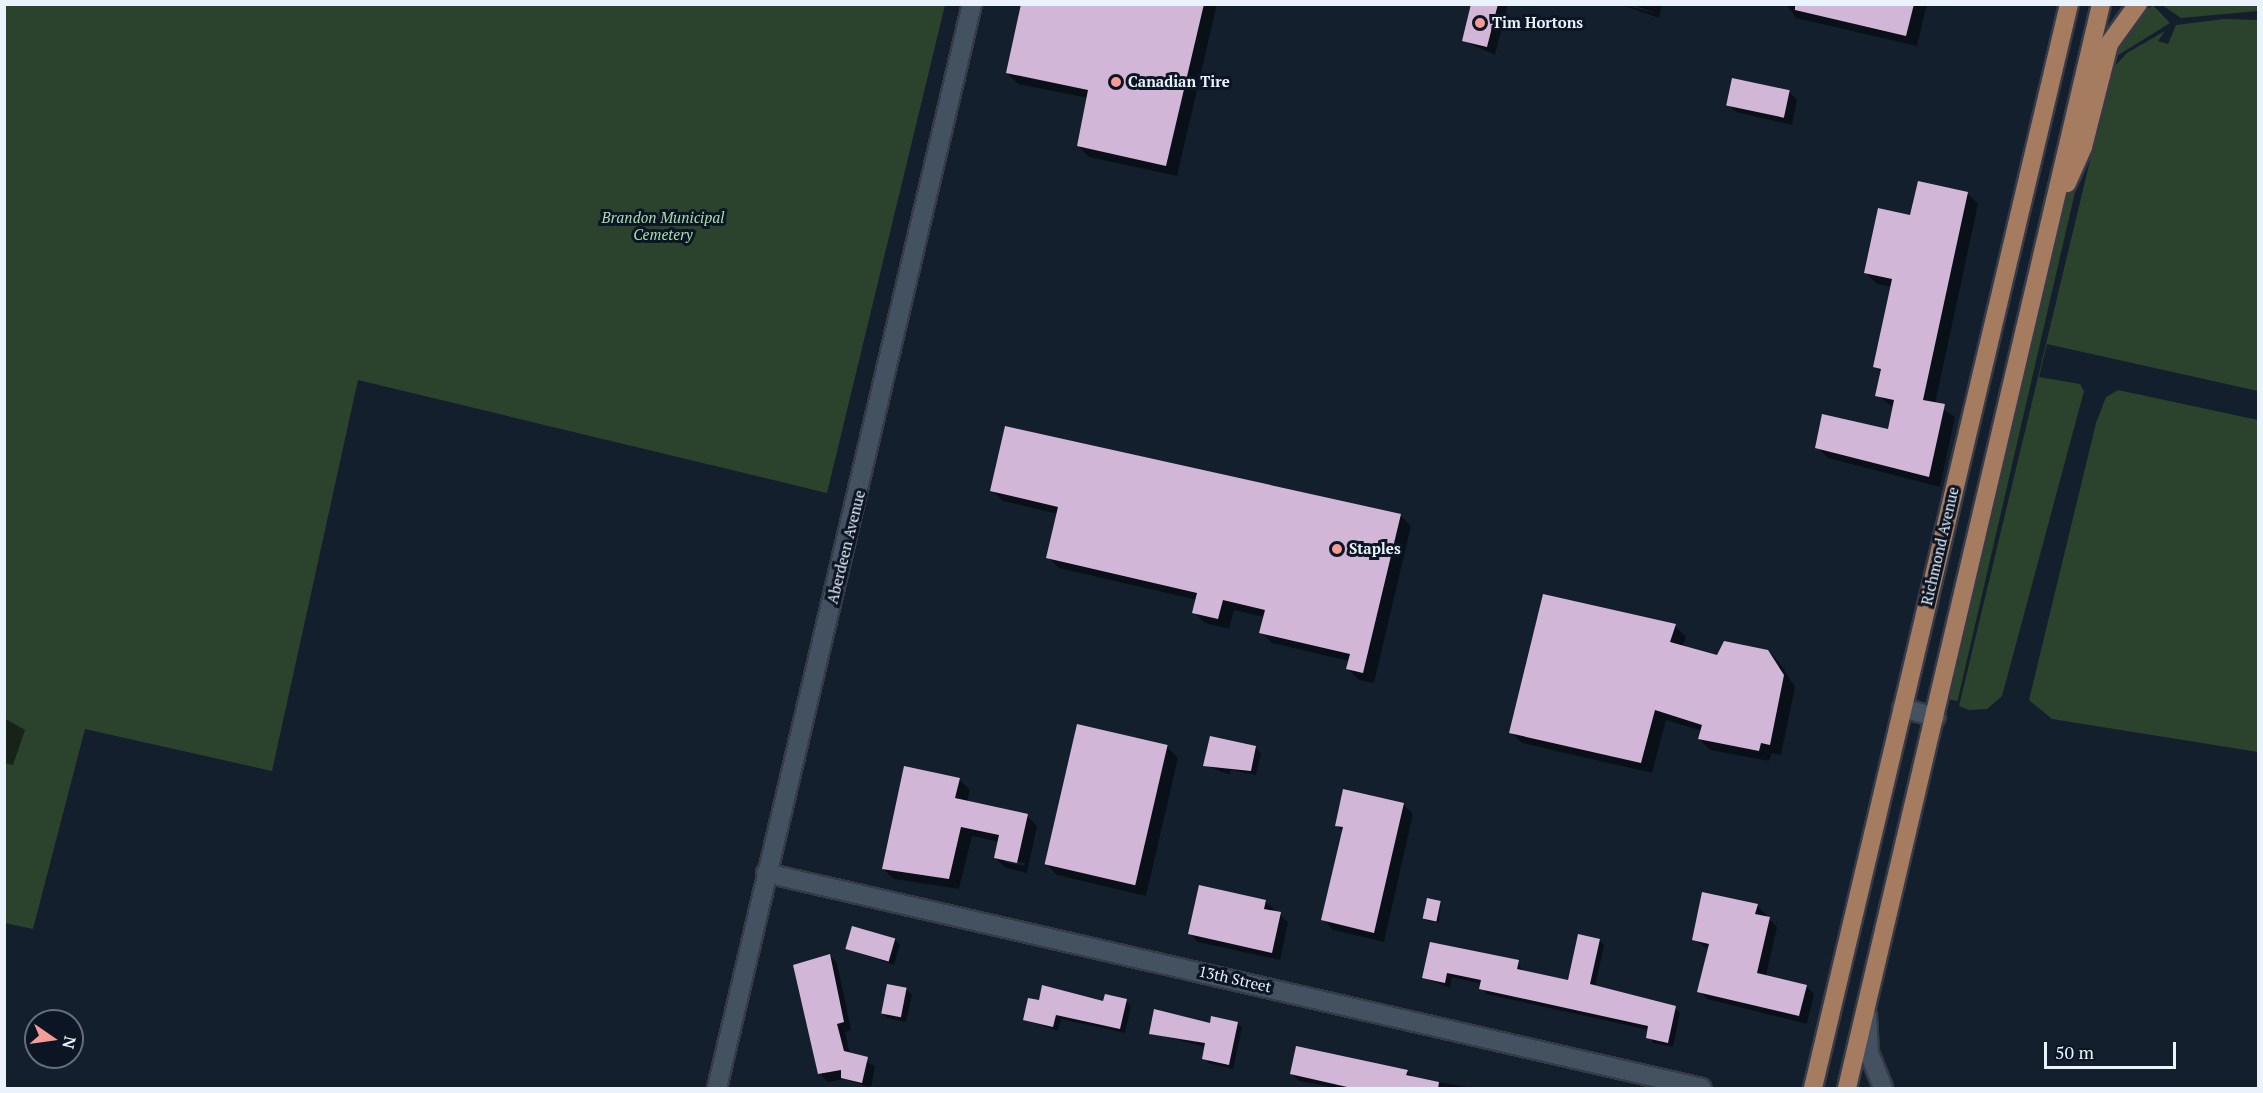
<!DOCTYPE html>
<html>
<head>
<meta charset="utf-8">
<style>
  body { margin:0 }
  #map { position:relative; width:2263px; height:1093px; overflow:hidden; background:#141f2d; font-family:"PT Serif",serif }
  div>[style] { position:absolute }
  .green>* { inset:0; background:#2b432d; transform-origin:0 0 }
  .shadow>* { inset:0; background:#0007 }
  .building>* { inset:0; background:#d2b6d7; transform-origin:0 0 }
  .roads { filter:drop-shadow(2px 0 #353b48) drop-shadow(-2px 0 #353b48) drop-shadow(0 2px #353b48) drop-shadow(0 -2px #353b48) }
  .minor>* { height:18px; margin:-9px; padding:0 9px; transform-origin:9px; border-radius:9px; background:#445161 }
  .major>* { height:18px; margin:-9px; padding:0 9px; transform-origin:9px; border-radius:9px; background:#a67c60 }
  .dots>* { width:16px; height:16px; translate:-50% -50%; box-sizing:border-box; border:3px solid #0b1523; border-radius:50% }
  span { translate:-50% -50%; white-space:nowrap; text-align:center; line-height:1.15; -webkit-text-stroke:6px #0b1523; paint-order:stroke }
  .poi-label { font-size:15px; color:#eaf2fc; font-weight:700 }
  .left { translate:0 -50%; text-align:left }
  .park-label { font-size:15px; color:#abdeae; font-style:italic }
  .street-label { font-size:15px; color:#eaf2fc }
  .frame { position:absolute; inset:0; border:6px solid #eaf2fc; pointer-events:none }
  .north { position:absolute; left:24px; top:1009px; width:60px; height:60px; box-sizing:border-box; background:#0b1523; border:2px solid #646d7a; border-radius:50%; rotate:103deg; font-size:16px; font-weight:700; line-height:24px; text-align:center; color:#eaf2fc }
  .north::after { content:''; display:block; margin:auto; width:21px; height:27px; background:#f59c96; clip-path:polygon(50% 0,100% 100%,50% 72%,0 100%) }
  .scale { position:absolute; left:2044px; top:1042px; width:132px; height:27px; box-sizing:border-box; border:3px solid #eaf2fc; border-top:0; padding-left:8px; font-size:18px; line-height:21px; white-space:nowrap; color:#eaf2fc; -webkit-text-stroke:4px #0b1523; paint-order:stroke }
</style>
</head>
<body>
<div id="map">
  <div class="green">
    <i style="clip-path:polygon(4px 5px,945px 5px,827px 493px,358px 380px,272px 771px,85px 729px,33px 929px,5px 923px)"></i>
    <i style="clip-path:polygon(2153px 5px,2170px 23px,2107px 62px,2142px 13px)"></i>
    <i style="clip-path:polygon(2162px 5px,2258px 5px,2258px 11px,2181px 18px)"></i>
    <i style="clip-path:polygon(2224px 19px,2258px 20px,2258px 391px,2047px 344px,2039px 377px,2080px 384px,2084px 391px,2002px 696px,1987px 709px,1969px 710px,1959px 706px,2112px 69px,2127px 53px,2165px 31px,2158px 41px,2168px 44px,2176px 25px)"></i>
    <i style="left:2078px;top:179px;width:536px;height:29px;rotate:103deg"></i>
    <i style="clip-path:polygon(2118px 390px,2258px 420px,2258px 752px,2052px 719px,2029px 700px,2096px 423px,2106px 397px)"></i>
  </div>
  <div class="shadow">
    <i style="clip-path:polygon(1023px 4px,1217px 4px,1177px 176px,1089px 157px,1078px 146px,1088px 98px,1018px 84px,1007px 73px)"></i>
    <i style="clip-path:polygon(1473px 4px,1508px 4px,1495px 55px,1464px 41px)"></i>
    <i style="clip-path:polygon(1619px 4px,1658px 14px,1631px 4px,1662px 4px,1659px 18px)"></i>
    <i style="clip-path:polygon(1786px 4px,1927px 4px,1917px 46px,1796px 18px)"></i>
    <i style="clip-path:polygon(1789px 92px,1797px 100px,1792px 125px,1736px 112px,1728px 104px)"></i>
    <i style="clip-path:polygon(1967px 193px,1978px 204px,1935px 404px,1955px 417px,1940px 487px,1828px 458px,1817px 447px,1890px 430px,1894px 408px,1877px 395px,1882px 373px,1875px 367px,1892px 287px,1877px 284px,1866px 273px,1911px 217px)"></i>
    <i style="clip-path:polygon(992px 490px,1400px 515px,1411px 526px,1374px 683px,1359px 680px,1348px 669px,1349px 661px,1272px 643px,1261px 632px,1264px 617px,1234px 610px,1229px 629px,1205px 623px,1194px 612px,1197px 600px,1059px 568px,1048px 557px,1058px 514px,1003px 501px)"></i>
    <i style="clip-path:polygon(1675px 626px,1686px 637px,1682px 647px,1718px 657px,1768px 651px,1779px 662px,1795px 687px,1781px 755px,1772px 753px,1769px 761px,1710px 750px,1699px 739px,1702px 731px,1666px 720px,1652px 773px,1522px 743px,1511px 732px)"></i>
    <i style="clip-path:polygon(4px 718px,25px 730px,13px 765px,4px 763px)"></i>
    <i style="clip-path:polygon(1167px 747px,1178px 758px,1146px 896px,1057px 875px,1046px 864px)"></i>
    <i style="clip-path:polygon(1255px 747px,1261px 753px,1256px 775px,1231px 770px,1230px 775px,1205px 765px)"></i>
    <i style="clip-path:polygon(evenodd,959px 779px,970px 790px,967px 802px,1027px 816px,1037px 826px,1027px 873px,1006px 868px,995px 858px,999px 842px,972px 836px,959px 889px,894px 879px,883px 869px,959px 779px,1005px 859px,1025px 863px,1024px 866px,1005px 862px,1005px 859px)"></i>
    <i style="clip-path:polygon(1403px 804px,1413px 814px,1384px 942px,1333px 930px,1323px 919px,1343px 832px,1337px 825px)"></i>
    <i style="clip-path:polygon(1265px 901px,1288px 922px,1280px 960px,1198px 942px,1190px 934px)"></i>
    <i style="clip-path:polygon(1441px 903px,1439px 923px,1427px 921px,1424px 919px)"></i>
    <i style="clip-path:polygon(1757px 905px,1777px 927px,1766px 976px,1806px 986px,1814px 994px,1807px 1024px,1707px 999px,1699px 991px,1709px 949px,1693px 939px)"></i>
    <i style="clip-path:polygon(894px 939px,900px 945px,894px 965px,847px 949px)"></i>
    <i style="clip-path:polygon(1599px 940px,1604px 945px,1595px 987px,1675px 1008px,1680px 1013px,1673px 1047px,1653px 1043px,1649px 1030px,1486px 994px,1482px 984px,1452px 977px,1450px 988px,1424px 978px,1431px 944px,1518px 962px,1523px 972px,1569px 982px)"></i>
    <i style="clip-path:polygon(829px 955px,837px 963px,851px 1030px,845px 1032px,850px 1054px,875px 1066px,871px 1088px,844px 1079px,828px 1082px,820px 1074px)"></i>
    <i style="clip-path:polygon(907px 990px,912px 995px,906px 1022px,887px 1018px,882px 1013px)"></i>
    <i style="clip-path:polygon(1126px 1001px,1131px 1006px,1125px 1033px,1061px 1019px,1058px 1031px,1025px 1020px)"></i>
    <i style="clip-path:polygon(1237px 1023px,1242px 1028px,1233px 1069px,1208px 1063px,1206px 1047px,1151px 1033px)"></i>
    <i style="clip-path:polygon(1407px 1071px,1414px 1078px,1473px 1088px,1335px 1088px,1299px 1081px,1292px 1074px)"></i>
  </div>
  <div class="building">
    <i style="clip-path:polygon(1021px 4px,1204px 4px,1166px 166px,1077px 146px,1088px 90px,1006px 73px)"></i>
    <i style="clip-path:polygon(1471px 4px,1498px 4px,1487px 47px,1462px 41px)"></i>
    <i style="clip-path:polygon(1795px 4px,1914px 4px,1906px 36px,1795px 10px)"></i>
    <i style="left:1732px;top:78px;width:59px;height:28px;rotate:12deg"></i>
    <i style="clip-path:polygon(1918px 181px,1968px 192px,1923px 400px,1945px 404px,1929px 477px,1815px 448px,1822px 414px,1888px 429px,1894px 400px,1875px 396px,1881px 369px,1873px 367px,1892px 279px,1864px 273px,1878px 208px,1910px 215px)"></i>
    <i style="clip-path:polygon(1005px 426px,1401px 514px,1363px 673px,1346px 669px,1350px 654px,1259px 633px,1265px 610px,1223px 600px,1218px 619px,1192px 613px,1197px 593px,1046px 558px,1058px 507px,990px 491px)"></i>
    <i style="clip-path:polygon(1543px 594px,1676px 624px,1670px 642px,1717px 655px,1724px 641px,1768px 650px,1784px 675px,1770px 745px,1761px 743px,1759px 751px,1698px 739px,1702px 725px,1655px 710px,1641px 763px,1509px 733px)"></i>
    <i style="left:1077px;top:724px;width:93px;height:144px;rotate:13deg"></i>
    <i style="clip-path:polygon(1210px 736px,1256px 746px,1251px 771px,1203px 766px)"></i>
    <i style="clip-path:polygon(904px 766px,960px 778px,955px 798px,1028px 814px,1017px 863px,994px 858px,999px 835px,961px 827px,949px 879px,882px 869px)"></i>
    <i style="clip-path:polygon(1343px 789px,1404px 803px,1374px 933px,1321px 920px,1343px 827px,1335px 826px)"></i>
    <i style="clip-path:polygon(1199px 885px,1266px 900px,1264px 909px,1281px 912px,1272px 953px,1188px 934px)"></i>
    <i style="clip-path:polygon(1702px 892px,1758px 904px,1755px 914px,1770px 917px,1757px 973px,1807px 985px,1799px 1016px,1697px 992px,1709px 944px,1692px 940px)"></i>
    <i style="left:1427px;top:898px;width:14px;height:21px;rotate:12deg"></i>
    <i style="left:852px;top:926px;width:45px;height:24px;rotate:16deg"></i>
    <i style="clip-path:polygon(1578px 934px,1600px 939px,1590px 984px,1676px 1006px,1668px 1043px,1646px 1038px,1648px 1026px,1479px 989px,1481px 980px,1447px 973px,1445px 983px,1422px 978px,1430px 942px,1519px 960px,1517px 969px,1568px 980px)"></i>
    <i style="clip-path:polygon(830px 954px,844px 1022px,837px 1024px,844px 1051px,868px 1057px,862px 1083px,841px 1078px,841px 1070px,818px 1074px,793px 965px)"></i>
    <i style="left:887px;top:984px;width:20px;height:30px;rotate:11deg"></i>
    <i style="clip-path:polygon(1042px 985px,1103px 1001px,1105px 994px,1127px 999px,1120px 1029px,1056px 1015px,1053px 1027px,1023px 1020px,1028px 998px,1039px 1000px)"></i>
    <i style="clip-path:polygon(1154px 1009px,1210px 1023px,1211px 1016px,1238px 1022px,1229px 1065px,1202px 1059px,1205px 1043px,1149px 1034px)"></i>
    <i style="clip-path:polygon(1296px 1046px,1408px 1070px,1406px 1075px,1439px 1082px,1438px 1089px,1356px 1089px,1290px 1074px)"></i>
  </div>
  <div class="roads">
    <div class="minor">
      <i style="left:1902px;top:708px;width:35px;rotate:15deg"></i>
      <i style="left:766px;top:873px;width:960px;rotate:12.94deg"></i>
      <i style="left:1867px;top:1015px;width:38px;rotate:87deg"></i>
      <i style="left:1869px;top:1053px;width:38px;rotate:68deg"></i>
      <i style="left:717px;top:1088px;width:1114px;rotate:-76.76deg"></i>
    </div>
    <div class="major">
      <i style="left:2067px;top:183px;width:39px;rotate:-66deg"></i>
      <i style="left:2083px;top:147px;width:106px;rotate:-75.8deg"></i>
      <i style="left:2109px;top:44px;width:49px;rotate:-54.1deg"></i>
      <i style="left:1813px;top:1088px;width:1114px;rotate:-76.71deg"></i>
      <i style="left:1847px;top:1088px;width:1113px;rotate:-76.81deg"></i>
    </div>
  </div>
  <div class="dots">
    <i style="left:1480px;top:23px;background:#f59c96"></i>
    <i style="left:1116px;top:82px;background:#f59c96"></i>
    <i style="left:1337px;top:549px;background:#f59c96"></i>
  </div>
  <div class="poi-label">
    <span class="left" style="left:1492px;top:23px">Tim Hortons</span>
    <span class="left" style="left:1128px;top:82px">Canadian Tire</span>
    <span class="left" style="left:1349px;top:549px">Staples</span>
  </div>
  <div class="park-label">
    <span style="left:663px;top:226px">Brandon Municipal<br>Cemetery</span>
  </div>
  <div class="street-label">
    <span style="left:1940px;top:546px;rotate:-77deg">Richmond Avenue</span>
    <span style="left:846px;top:547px;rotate:-76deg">Aberdeen Avenue</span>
    <span style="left:1235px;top:979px;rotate:13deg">13th Street</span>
  </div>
  <div class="frame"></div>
  <div class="north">N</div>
  <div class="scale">50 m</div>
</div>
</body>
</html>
